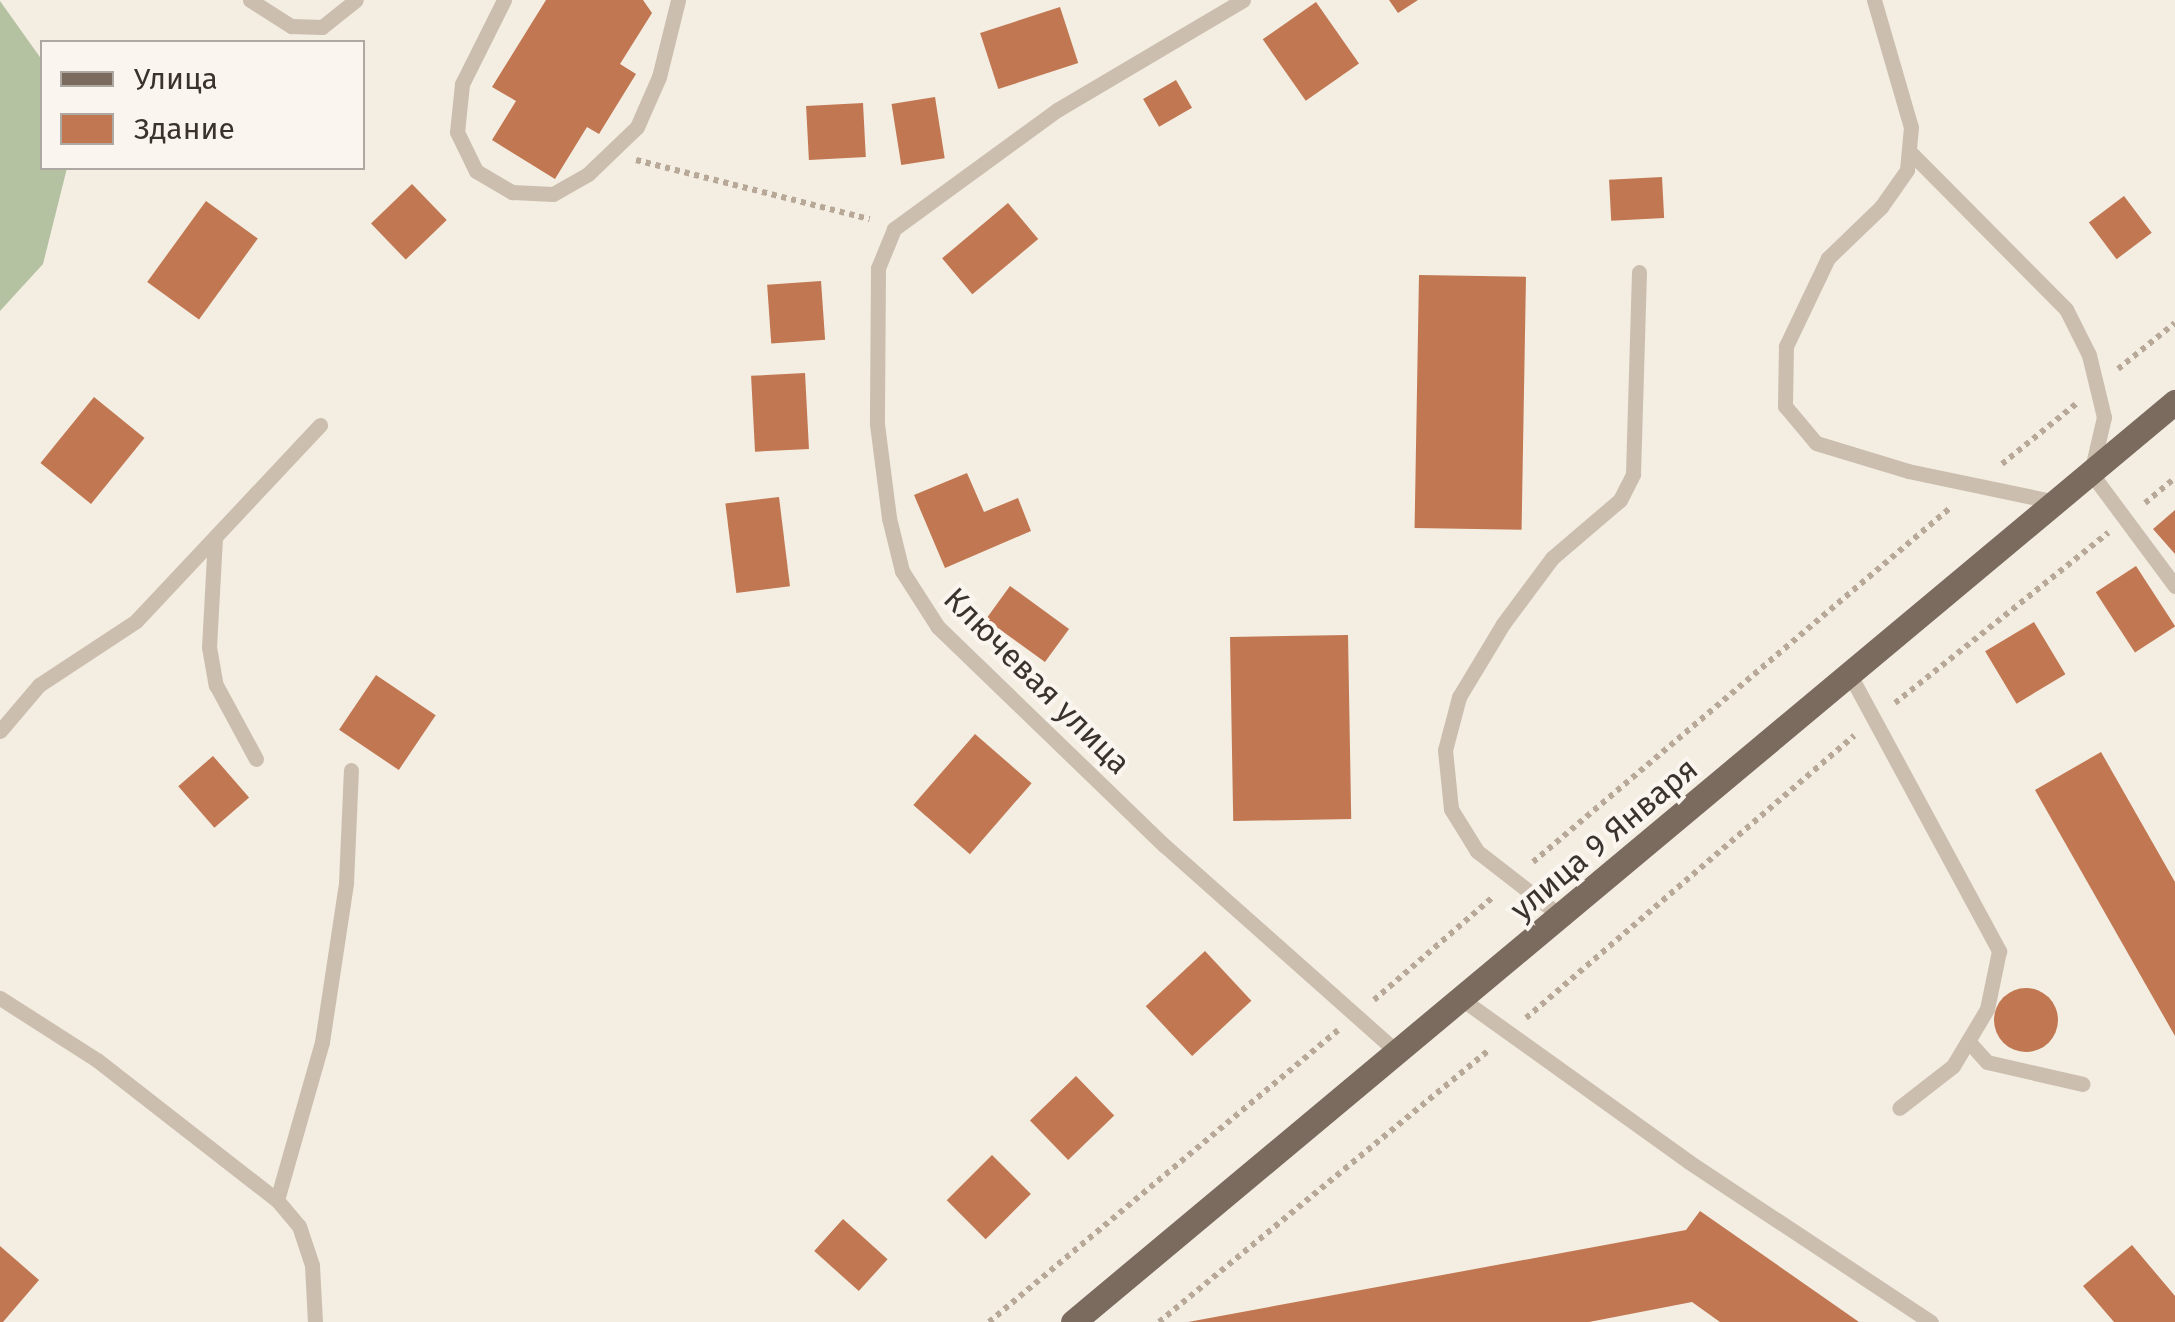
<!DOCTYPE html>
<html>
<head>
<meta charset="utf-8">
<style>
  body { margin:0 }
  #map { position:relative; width:2175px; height:1322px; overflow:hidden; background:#f3ede2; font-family:"Fira Sans",sans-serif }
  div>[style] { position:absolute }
  .green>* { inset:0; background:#b4c2a2 }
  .building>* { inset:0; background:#c17751; transform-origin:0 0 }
  .round { border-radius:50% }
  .path>* { height:6px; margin-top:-3px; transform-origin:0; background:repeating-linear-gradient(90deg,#b7a898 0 5px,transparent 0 10px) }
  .lane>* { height:15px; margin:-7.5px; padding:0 7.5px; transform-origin:7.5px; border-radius:7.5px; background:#cbbeae }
  .primary>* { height:25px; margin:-12.5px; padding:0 12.5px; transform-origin:12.5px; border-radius:12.5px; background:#7b6a5e }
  span { translate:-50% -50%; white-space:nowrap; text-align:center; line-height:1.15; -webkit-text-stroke:8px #faf6ef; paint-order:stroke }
  .street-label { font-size:32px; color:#3a322c }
  .legend { position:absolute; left:40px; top:40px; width:325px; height:130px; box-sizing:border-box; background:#faf6ef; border:2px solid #ada8a1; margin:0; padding:12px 18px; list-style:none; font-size:30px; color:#3a322c }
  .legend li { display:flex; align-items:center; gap:20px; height:50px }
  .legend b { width:50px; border:2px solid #ada8a1 }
</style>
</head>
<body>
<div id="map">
  <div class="green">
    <i style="clip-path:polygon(0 1px,42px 60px,42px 168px,67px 168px,43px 264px,0 311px)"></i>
  </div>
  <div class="building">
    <i style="clip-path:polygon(546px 0,643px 0,652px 13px,620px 64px,636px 74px,599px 134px,587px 127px,555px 179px,492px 140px,516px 101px,492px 87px)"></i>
    <i style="clip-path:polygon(1389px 0,1418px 0,1398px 13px)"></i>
    <i style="left:1316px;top:2px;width:75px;height:65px;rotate:55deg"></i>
    <i style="left:1060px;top:7px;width:59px;height:84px;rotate:72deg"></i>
    <i style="left:1176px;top:80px;width:32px;height:38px;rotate:60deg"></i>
    <i style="left:935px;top:97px;width:62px;height:44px;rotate:81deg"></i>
    <i style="left:863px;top:103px;width:54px;height:57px;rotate:87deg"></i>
    <i style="left:1662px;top:177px;width:41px;height:53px;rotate:87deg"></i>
    <i style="left:412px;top:184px;width:50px;height:57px;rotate:46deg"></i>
    <i style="left:2124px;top:196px;width:46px;height:44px;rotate:53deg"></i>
    <i style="left:206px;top:201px;width:64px;height:100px;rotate:36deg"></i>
    <i style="left:1008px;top:203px;width:47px;height:86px;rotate:50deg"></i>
    <i style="left:1419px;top:275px;width:107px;height:253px;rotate:1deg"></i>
    <i style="left:821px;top:281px;width:59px;height:54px;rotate:86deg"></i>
    <i style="left:805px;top:373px;width:76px;height:54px;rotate:87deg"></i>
    <i style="left:94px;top:397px;width:65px;height:85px;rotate:39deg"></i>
    <i style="clip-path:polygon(967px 473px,984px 512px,1018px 498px,1031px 531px,945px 568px,914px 495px)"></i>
    <i style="left:779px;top:497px;width:90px;height:54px;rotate:83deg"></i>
    <i style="clip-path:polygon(2175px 510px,2175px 554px,2153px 529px)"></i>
    <i style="left:2136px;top:566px;width:72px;height:48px;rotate:57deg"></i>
    <i style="left:1010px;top:586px;width:73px;height:41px;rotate:36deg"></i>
    <i style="left:2034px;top:622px;width:61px;height:57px;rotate:59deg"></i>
    <i style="left:1348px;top:635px;width:184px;height:118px;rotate:89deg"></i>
    <i style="left:376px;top:675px;width:72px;height:66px;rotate:34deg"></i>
    <i style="left:975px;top:734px;width:75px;height:94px;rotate:41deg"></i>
    <i style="clip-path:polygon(2101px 752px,2175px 882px,2175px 1036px,2035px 790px)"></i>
    <i style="left:213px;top:756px;width:55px;height:46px;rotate:49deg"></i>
    <i style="left:1205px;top:951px;width:68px;height:81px;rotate:47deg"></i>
    <i class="round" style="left:1994px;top:988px;width:64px;height:64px"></i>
    <i style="left:1076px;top:1076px;width:55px;height:64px;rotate:46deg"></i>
    <i style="left:992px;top:1155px;width:55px;height:64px;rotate:45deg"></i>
    <i style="clip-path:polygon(1700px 1211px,1859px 1322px,1720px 1322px,1692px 1302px,1589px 1322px,1188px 1322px,1686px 1230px)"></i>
    <i style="left:843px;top:1219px;width:60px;height:43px;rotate:42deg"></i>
    <i style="clip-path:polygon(2132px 1245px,2175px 1296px,2175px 1322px,2114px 1322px,2083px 1286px)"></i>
    <i style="clip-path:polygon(0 1246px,39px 1280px,3px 1322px,0 1322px)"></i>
  </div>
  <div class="path">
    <i style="left:636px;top:160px;width:241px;rotate:14.2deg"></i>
    <i style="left:2118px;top:369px;width:73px;rotate:-38.9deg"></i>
    <i style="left:2002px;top:464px;width:97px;rotate:-39.1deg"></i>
    <i style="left:2145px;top:503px;width:39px;rotate:-40deg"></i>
    <i style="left:1895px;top:703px;width:273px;rotate:-38.6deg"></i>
    <i style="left:1533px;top:862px;width:547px;rotate:-40.33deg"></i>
    <i style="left:1374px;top:1000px;width:157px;rotate:-40.9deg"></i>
    <i style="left:1526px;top:1018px;width:433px;rotate:-40.7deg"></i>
    <i style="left:989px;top:1322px;width:455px;rotate:-39.9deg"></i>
    <i style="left:1159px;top:1322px;width:429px;rotate:-39.5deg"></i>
  </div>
  <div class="lane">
    <i style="left:250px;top:0;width:49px;rotate:32.4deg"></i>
    <i style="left:291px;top:26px;width:31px;rotate:2deg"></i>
    <i style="left:322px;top:27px;width:43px;rotate:-38.5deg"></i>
    <i style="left:504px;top:0;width:94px;rotate:116.6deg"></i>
    <i style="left:462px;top:84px;width:48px;rotate:95.9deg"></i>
    <i style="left:457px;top:132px;width:43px;rotate:64deg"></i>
    <i style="left:476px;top:171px;width:42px;rotate:30.3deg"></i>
    <i style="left:512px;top:192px;width:41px;rotate:2.8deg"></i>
    <i style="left:553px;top:194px;width:40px;rotate:-29.7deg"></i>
    <i style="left:588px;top:174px;width:68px;rotate:-43.8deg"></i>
    <i style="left:637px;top:127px;width:55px;rotate:-66.3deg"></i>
    <i style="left:659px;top:77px;width:79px;rotate:-76.1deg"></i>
    <i style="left:1243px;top:0;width:216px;rotate:149.4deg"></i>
    <i style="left:1057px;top:110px;width:202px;rotate:143.9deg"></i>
    <i style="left:894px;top:229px;width:42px;rotate:112.3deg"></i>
    <i style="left:878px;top:268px;width:156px;rotate:90.4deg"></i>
    <i style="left:877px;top:424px;width:95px;rotate:82.7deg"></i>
    <i style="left:889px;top:518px;width:55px;rotate:76.2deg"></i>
    <i style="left:902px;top:571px;width:67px;rotate:57.3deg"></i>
    <i style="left:938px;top:627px;width:315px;rotate:44deg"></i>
    <i style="left:1165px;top:846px;width:313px;rotate:41.6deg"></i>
    <i style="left:1874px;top:0;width:132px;rotate:73.8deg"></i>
    <i style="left:1911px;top:127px;width:43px;rotate:95.3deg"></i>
    <i style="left:1907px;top:170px;width:45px;rotate:125.1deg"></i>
    <i style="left:1881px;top:207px;width:74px;rotate:136.1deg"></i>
    <i style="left:1828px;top:258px;width:98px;rotate:115.5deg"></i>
    <i style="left:1786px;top:346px;width:60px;rotate:91deg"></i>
    <i style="left:1785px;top:406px;width:48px;rotate:50deg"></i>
    <i style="left:1816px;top:443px;width:96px;rotate:16.9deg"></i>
    <i style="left:1908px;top:471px;width:152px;rotate:11.8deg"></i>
    <i style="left:1909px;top:151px;width:223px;rotate:45.2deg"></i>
    <i style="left:2066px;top:309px;width:51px;rotate:63.4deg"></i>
    <i style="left:2089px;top:355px;width:64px;rotate:76.4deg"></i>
    <i style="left:2104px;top:417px;width:57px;rotate:103.1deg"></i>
    <i style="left:2091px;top:473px;width:141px;rotate:53.4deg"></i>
    <i style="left:215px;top:537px;width:110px;rotate:93.1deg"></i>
    <i style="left:209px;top:647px;width:39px;rotate:80deg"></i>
    <i style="left:216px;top:685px;width:84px;rotate:61.6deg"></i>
    <i style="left:1850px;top:675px;width:314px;rotate:61.6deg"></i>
    <i style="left:1999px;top:951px;width:59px;rotate:101.7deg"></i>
    <i style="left:1987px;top:1009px;width:66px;rotate:120.8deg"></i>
    <i style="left:1953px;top:1066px;width:68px;rotate:142.1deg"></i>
    <i style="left:0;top:731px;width:60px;rotate:-49.7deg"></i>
    <i style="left:39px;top:685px;width:116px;rotate:-33.4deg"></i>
    <i style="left:136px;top:621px;width:269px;rotate:-46.8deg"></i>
    <i style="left:1562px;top:917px;width:108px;rotate:-142.2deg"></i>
    <i style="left:1477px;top:851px;width:49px;rotate:-121.8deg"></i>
    <i style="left:1451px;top:809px;width:59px;rotate:-95.8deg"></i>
    <i style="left:1445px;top:750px;width:55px;rotate:-75.2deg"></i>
    <i style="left:1459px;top:697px;width:85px;rotate:-58.9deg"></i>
    <i style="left:1503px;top:624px;width:82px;rotate:-53.4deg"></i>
    <i style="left:1552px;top:558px;width:89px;rotate:-40.5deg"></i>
    <i style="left:1620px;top:500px;width:29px;rotate:-63deg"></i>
    <i style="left:1633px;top:474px;width:202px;rotate:-88.3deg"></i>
    <i style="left:0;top:998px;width:115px;rotate:32.6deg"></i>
    <i style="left:97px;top:1060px;width:228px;rotate:37.9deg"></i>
    <i style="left:277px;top:1200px;width:34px;rotate:50deg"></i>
    <i style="left:299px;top:1226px;width:41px;rotate:71.6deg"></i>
    <i style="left:312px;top:1265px;width:57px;rotate:87deg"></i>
    <i style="left:1463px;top:1000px;width:278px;rotate:35.6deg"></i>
    <i style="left:1689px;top:1162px;width:290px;rotate:33.5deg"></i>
    <i style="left:1968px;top:1041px;width:28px;rotate:48deg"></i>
    <i style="left:1987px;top:1062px;width:98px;rotate:12.9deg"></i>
    <i style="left:277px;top:1200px;width:164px;rotate:-74.1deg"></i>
    <i style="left:322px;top:1042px;width:161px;rotate:-81.4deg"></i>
    <i style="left:346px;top:883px;width:113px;rotate:-87.5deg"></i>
  </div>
  <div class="primary">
    <i style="left:1073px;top:1322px;width:1436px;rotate:-39.86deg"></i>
  </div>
  <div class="street-label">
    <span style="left:1037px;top:681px;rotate:45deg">Ключевая улица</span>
    <span style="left:1604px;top:839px;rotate:-40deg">улица 9 Января</span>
  </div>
  <ul class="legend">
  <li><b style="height:12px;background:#7b6a5e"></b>Улица</li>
  <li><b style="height:28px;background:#c17751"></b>Здание</li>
  </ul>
</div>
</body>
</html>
